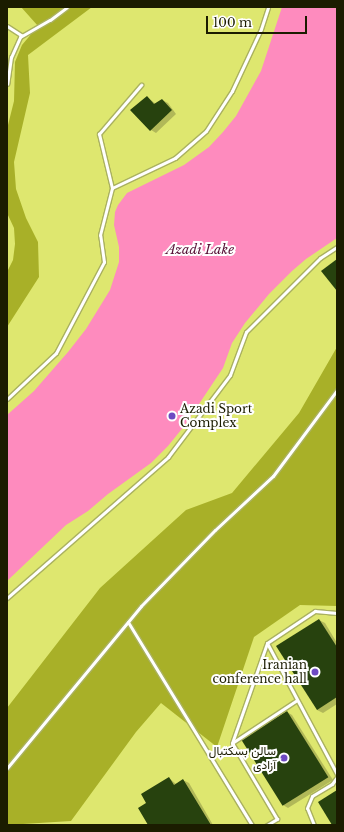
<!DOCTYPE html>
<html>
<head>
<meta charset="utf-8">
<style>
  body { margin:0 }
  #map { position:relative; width:344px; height:832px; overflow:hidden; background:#ebf3a0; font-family:"Libre Baskerville",Vazirmatn,serif }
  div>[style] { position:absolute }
  .green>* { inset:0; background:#dee76f; transform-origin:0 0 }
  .forest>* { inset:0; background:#a8b028 }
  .water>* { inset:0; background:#fe8bbe }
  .shadow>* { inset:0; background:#0003 }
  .building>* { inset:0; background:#27420e; transform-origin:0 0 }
  .roads { filter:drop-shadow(1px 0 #aab160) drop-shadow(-1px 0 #aab160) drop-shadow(0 1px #aab160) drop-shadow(0 -1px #aab160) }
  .service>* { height:3px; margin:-1.5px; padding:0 1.5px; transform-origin:1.5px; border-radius:1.5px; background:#fff }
  .dots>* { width:11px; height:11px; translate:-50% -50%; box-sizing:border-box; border:2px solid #fff; border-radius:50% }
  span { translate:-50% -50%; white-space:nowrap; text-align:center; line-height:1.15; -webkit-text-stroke:4px #fff; paint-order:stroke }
  .poi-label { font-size:12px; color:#1b1c00 }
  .left { translate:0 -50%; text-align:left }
  .right { translate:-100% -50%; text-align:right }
  .water-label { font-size:13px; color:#591338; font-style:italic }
  .frame { position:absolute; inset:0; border:8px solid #1b1c00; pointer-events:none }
  .scale { position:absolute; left:206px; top:16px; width:101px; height:18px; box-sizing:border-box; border:2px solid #1b1c00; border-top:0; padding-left:5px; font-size:12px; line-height:14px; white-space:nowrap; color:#1b1c00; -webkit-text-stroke:3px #fff; paint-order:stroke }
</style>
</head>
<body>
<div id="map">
  <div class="green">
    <i style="left:7px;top:7px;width:330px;height:818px"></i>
  </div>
  <div class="forest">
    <i style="clip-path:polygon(21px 7px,92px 7px,28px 55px,30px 93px,14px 162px,16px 189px,26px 218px,38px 242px,39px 277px,7px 327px,7px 272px,13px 260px,15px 244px,14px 228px,7px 213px,7px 129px,14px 101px,15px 62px,22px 45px,38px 26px)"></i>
    <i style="clip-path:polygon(337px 347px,337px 606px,300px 605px,254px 637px,217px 747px,161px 703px,136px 732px,71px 821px,7px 825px,7px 708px,100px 588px,186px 510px,232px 493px,299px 413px)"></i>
  </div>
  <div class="water">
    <i style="clip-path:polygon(282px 7px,337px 7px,337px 238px,306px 259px,292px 271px,269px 294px,245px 323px,232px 343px,223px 368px,185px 425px,168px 446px,151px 463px,108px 494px,88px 511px,66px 525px,7px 581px,7px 415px,34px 391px,68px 352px,86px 329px,110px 290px,119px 262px,119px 247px,114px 225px,115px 212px,118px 205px,127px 193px,184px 165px,209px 147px,223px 132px,236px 116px,261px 71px)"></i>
  </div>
  <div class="shadow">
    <i style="clip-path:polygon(147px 97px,156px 104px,162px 100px,168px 103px,176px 114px,156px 133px,151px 130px)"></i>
    <i style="clip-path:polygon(319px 620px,325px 623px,337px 643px,337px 704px,323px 713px,317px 710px)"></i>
    <i style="clip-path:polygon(287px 712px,292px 715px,333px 780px,288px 808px,283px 805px)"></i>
    <i style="clip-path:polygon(169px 778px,176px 784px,183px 780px,189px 783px,213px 825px,149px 825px,148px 803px)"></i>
  </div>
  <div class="building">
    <i style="clip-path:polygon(147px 96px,154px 104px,162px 99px,172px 110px,150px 131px,130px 110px)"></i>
    <i style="clip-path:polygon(337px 259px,337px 291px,321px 271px)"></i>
    <i style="clip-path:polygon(319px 619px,337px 647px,337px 697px,317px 710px,276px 646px)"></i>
    <i style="left:287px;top:711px;width:78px;height:54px;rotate:58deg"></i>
    <i style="clip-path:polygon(169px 777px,174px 785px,183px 779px,211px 825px,148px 825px,138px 808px,146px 803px,141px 794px)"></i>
    <i style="clip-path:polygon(337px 790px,337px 825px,332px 825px,318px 802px)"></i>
  </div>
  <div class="roads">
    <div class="service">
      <i style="left:7px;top:26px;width:17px;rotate:33deg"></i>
      <i style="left:21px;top:35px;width:24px;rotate:114deg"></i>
      <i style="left:11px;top:57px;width:27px;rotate:98deg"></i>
      <i style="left:20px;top:37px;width:34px;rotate:-30deg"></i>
      <i style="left:50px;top:20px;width:21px;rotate:-37deg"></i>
      <i style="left:112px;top:188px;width:70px;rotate:-25.5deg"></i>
      <i style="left:175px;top:158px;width:41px;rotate:-41.1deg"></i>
      <i style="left:206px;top:131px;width:48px;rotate:-57deg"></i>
      <i style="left:232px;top:91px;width:68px;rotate:-64.9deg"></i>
      <i style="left:261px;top:29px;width:23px;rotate:-72deg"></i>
      <i style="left:7px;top:399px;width:67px;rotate:-43.2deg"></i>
      <i style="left:56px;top:353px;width:103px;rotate:-62.2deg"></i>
      <i style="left:104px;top:262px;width:27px;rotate:-98deg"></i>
      <i style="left:100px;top:235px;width:49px;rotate:-75.7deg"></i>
      <i style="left:112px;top:188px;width:56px;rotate:-103.5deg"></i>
      <i style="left:99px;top:134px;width:65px;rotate:-49.4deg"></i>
      <i style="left:7px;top:598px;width:214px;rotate:-41.2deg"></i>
      <i style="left:168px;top:457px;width:103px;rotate:-52.9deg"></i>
      <i style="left:230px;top:375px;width:46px;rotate:-69.6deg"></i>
      <i style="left:246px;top:332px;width:105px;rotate:-45deg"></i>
      <i style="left:320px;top:258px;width:20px;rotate:-33deg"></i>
      <i style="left:128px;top:622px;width:238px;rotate:58.6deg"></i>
      <i style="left:267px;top:643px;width:149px;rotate:61.9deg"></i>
      <i style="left:232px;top:743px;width:78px;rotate:-33.5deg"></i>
      <i style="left:7px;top:768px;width:210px;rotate:-50.4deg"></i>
      <i style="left:141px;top:606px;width:106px;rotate:-45.8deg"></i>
      <i style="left:215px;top:530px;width:79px;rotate:-43deg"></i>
      <i style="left:273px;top:476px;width:107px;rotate:-53.3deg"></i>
      <i style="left:267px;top:825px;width:12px;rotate:-31deg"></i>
      <i style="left:277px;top:819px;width:88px;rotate:-120.6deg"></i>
      <i style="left:232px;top:743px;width:106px;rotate:-70.7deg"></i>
      <i style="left:267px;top:643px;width:58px;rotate:-33.7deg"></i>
      <i style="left:315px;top:611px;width:22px;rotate:5deg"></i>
      <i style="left:314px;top:825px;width:18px;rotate:-112deg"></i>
      <i style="left:307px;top:808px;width:13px;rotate:-67deg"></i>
      <i style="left:312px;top:796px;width:23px;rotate:-31deg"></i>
      <i style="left:332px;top:784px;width:9px;rotate:-54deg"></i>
    </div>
  </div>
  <div class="dots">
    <i style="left:172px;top:416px;background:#6e49c2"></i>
    <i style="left:315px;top:672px;background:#6e49c2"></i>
    <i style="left:284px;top:758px;background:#6e49c2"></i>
  </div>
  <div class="poi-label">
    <span class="left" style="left:180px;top:416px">Azadi Sport<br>Complex</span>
    <span class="right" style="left:307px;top:672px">Iranian<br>conference hall</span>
    <span class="right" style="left:276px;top:758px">سالن بسکتبال<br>آزادی</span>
  </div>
  <div class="water-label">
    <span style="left:200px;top:250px">Azadi Lake</span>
  </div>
  <div class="frame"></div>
  <div class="scale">100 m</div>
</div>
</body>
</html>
